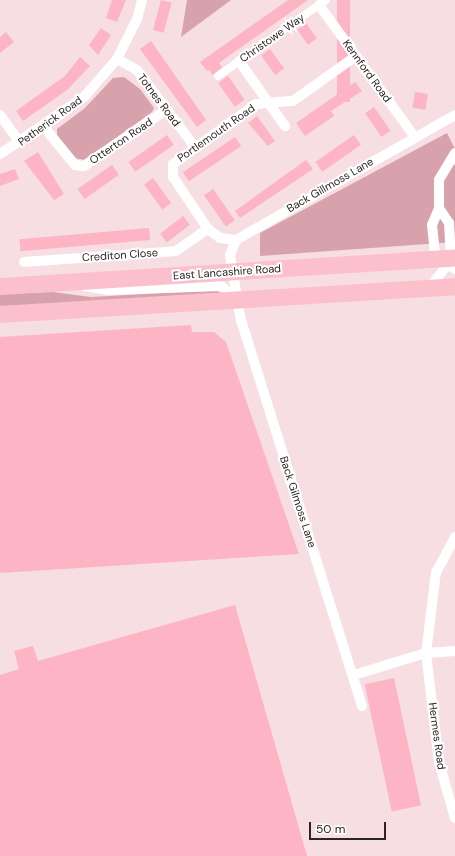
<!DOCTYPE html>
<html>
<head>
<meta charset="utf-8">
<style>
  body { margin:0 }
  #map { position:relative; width:455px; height:856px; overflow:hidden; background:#f6dee2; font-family:"DM Sans",sans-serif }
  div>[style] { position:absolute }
  .green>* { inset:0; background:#d8a2ad }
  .building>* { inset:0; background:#fdb4c4; transform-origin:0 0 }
  .pedestrian>* { height:8px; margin:-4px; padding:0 4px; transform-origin:4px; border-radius:4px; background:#fff }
  .minor>* { height:10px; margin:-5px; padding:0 5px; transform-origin:5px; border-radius:5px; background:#fff }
  .trunk>* { height:17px; margin:-8.5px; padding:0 8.5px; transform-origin:8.5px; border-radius:8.5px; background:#fcc0cc }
  span { translate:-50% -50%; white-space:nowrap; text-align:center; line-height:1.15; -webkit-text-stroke:4px #fff; paint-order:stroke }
  .street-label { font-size:11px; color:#2b2324 }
  .scale { position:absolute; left:309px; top:822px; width:77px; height:18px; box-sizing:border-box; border:2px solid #2b2324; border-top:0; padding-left:5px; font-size:12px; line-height:14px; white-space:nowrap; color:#2b2324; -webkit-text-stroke:3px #fff; paint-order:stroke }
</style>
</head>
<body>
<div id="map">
  <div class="green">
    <i style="clip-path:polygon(187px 0,231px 0,181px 37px)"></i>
    <i style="clip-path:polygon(124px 77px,140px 89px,154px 108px,152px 112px,85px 160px,74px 158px,57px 136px,57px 129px,85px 108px,113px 78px)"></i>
    <i style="clip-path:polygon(447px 133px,455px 149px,452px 161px,455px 166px,455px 242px,260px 256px,260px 233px)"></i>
    <i style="clip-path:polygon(215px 290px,222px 293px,0 308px,0 294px,53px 292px,91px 297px)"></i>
  </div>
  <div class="building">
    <i style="clip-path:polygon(112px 0,126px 0,117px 22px,106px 18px)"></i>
    <i style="left:161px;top:0;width:11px;height:31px;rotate:15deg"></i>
    <i style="clip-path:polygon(288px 0,308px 0,219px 63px,222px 67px,213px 75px,209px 70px,207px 71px,200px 62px)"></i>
    <i style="left:337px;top:0;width:13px;height:102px"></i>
    <i style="left:306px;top:23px;width:19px;height:11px;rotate:55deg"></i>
    <i style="clip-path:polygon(101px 28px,111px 35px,98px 55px,89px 45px)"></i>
    <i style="clip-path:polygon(6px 32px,14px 42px,0 53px,0 37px)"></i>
    <i style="clip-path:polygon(151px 41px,206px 120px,197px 127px,140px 49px)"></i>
    <i style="left:270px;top:49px;width:24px;height:11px;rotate:54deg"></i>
    <i style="clip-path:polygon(80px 57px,90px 66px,67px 90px,23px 121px,16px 111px,65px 76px)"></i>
    <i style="left:228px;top:76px;width:29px;height:12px;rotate:55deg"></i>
    <i style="clip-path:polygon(355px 82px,362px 91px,331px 111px,334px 116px,305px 136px,296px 123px)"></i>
    <i style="left:415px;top:92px;width:13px;height:16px;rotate:9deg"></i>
    <i style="left:374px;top:107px;width:29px;height:11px;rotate:55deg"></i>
    <i style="clip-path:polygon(257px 116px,275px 141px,268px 146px,248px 123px)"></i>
    <i style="left:167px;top:135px;width:12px;height:47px;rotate:55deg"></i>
    <i style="left:354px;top:135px;width:12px;height:47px;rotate:55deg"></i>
    <i style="left:235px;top:137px;width:11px;height:63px;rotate:56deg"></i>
    <i style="clip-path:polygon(38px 152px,64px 194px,54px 200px,24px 161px)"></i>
    <i style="clip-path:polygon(306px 160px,313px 169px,240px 218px,235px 211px)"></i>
    <i style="left:112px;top:165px;width:12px;height:42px;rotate:55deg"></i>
    <i style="clip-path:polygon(15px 169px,19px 179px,0 186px,0 174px)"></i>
    <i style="left:153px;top:178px;width:31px;height:11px;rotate:54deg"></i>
    <i style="left:213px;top:189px;width:38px;height:11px;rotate:55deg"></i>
    <i style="left:183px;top:216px;width:11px;height:29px;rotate:52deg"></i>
    <i style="left:149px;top:228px;width:12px;height:130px;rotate:85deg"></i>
    <i style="clip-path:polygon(191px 325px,192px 332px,214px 332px,226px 342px,299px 554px,0 573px,0 337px)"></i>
    <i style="clip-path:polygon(235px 605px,307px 856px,0 856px,0 675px,19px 669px,14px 651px,33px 646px,38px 661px)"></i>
    <i style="left:394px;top:678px;width:130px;height:30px;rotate:78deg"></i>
  </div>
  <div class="pedestrian">
    <i style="left:218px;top:76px;width:132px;rotate:-35.1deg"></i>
  </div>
  <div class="minor">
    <i style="left:319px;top:5px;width:163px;rotate:54deg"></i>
    <i style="left:117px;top:59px;width:23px;rotate:29deg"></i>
    <i style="left:137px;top:70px;width:96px;rotate:53deg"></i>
    <i style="left:239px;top:61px;width:80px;rotate:54.7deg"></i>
    <i style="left:0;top:115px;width:34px;rotate:54deg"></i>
    <i style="left:44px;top:127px;width:49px;rotate:50.8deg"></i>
    <i style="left:75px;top:165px;width:9px;rotate:6deg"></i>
    <i style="left:84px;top:166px;width:99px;rotate:-34.3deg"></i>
    <i style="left:455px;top:153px;width:31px;rotate:121deg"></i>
    <i style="left:439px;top:180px;width:28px;rotate:90deg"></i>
    <i style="left:439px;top:208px;width:18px;rotate:112deg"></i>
    <i style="left:432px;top:225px;width:28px;rotate:84deg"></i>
    <i style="left:435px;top:253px;width:26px;rotate:39deg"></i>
    <i style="left:0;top:154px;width:102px;rotate:-34.2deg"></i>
    <i style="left:84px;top:97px;width:50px;rotate:-49deg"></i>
    <i style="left:117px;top:59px;width:45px;rotate:-63.4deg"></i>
    <i style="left:137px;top:19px;width:20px;rotate:-75deg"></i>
    <i style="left:236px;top:240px;width:16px;rotate:-173deg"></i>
    <i style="left:220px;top:238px;width:15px;rotate:-143deg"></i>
    <i style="left:208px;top:229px;width:63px;rotate:-123.9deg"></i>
    <i style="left:173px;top:177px;width:13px;rotate:-90deg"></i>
    <i style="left:173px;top:164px;width:102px;rotate:-35.9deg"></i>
    <i style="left:256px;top:104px;width:37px;rotate:-5deg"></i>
    <i style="left:293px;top:101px;width:77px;rotate:-35.5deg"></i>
    <i style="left:24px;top:262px;width:152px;rotate:-4.1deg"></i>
    <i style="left:176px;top:251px;width:39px;rotate:-35deg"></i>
    <i style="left:84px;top:286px;width:24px;rotate:9deg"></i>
    <i style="left:108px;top:290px;width:113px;rotate:-2deg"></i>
    <i style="left:221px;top:286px;width:18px;rotate:38deg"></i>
    <i style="left:430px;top:287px;width:34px;rotate:-52deg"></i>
    <i style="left:451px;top:260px;width:37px;rotate:-93deg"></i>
    <i style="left:449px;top:223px;width:18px;rotate:-124deg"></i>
    <i style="left:455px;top:537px;width:40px;rotate:118deg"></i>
    <i style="left:436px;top:572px;width:82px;rotate:97deg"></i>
    <i style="left:426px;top:653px;width:110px;rotate:83.2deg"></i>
    <i style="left:439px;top:762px;width:58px;rotate:74.1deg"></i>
    <i style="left:354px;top:675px;width:75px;rotate:-17deg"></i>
    <i style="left:426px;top:653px;width:29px;rotate:-4deg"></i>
    <i style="left:362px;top:706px;width:404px;rotate:-107.4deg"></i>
    <i style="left:241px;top:321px;width:67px;rotate:-99.5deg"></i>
    <i style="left:230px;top:255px;width:16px;rotate:-68deg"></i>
    <i style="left:236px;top:240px;width:252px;rotate:-29.7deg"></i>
  </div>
  <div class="trunk">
    <i style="left:0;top:286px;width:456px;rotate:-3.6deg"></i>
    <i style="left:0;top:314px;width:456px;rotate:-3.5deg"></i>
  </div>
  <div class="street-label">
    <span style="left:272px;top:38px;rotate:-35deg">Christowe Way</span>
    <span style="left:367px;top:71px;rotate:54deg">Kennford Road</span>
    <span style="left:159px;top:100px;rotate:53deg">Totnes Road</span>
    <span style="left:50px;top:121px;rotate:-36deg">Petherick Road</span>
    <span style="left:216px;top:133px;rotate:-35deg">Portlemouth Road</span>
    <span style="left:121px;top:141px;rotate:-34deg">Otterton Road</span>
    <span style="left:330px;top:185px;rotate:-30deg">Back Gillmoss Lane</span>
    <span style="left:120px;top:255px;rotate:-4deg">Crediton Close</span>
    <span style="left:227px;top:272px;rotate:-4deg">East Lancashire Road</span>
    <span style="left:298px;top:502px;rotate:72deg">Back Gilmoss Lane</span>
    <span style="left:437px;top:736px;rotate:82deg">Hermes Road</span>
  </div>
  <div class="scale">50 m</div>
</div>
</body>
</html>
